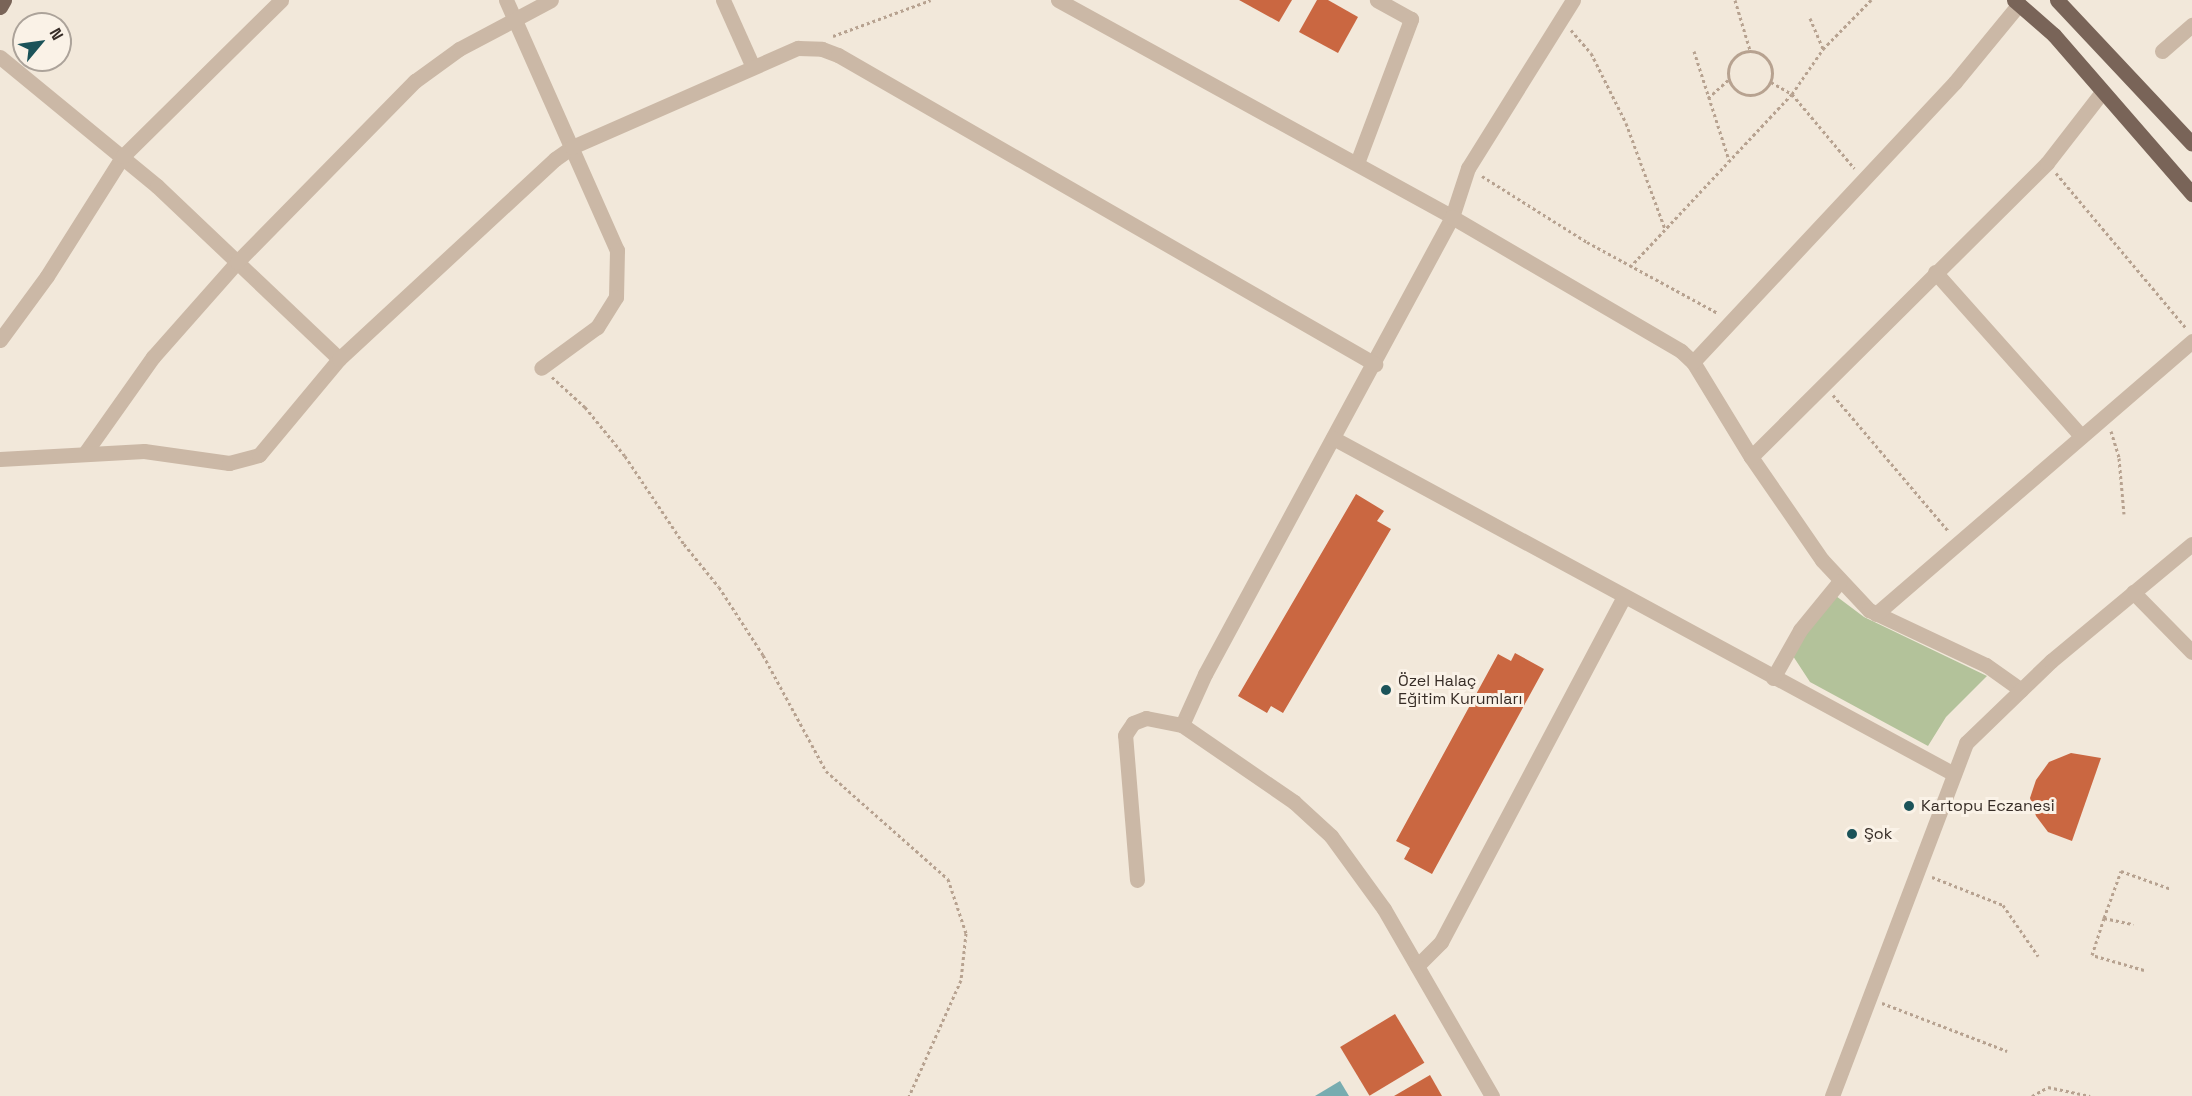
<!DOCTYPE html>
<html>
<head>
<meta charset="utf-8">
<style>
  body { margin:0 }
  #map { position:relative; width:2192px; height:1096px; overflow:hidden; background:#f2e8da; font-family:"Space Grotesk",sans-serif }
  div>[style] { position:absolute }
  .green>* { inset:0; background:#b3c29a }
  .water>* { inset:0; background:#78acb0 }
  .building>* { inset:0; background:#ca6741; transform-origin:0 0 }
  .path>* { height:3px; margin-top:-1.5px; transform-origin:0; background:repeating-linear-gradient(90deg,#b7a290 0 3px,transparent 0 6px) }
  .path>.ring { margin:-1.5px; padding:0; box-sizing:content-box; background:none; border:3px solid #b7a290; border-radius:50% }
  .minor>* { height:15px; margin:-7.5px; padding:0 7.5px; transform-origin:7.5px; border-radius:7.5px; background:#cbb8a6 }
  .major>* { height:15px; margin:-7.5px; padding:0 7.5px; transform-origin:7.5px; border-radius:7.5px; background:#796458 }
  .dots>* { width:16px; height:16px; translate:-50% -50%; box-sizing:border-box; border:3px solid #faf2e7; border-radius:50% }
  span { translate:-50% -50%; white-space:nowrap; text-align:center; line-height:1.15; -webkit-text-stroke:6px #faf2e7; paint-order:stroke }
  .poi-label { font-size:16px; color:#372d27 }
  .left { translate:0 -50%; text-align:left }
  .north { position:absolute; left:12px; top:12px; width:60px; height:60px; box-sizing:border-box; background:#faf2e7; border:2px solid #aca39a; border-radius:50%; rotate:61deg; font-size:16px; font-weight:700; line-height:24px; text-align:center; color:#372d27 }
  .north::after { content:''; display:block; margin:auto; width:21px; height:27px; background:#1b5359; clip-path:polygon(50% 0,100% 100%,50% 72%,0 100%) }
</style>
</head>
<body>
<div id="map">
  <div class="green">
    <i style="clip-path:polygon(1836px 596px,1864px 617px,1987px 676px,1946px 717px,1928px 746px,1810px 682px,1793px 656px,1805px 629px)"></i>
  </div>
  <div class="water">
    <i style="clip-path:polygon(1340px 1081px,1349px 1096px,1315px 1096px)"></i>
  </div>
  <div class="building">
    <i style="clip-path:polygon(1239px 0,1292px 0,1279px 22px)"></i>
    <i style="clip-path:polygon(1317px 0,1328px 0,1358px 17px,1338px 53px,1299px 32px)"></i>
    <i style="clip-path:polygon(1356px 494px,1384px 511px,1377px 521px,1391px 529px,1283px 713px,1271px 706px,1267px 713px,1238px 696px)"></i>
    <i style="clip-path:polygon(1515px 653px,1544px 669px,1432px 874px,1404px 859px,1410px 848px,1396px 841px,1498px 654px,1511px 661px)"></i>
    <i style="clip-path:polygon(2071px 753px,2101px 758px,2072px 841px,2048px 832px,2036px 816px,2030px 798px,2036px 780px,2049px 762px)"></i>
    <i style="left:1395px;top:1014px;width:57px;height:64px;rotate:59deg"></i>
    <i style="clip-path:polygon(1430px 1075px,1442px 1096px,1394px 1096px)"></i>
  </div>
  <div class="path">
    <i style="left:1735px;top:0;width:52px;rotate:73.3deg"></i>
    <i style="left:1810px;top:18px;width:34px;rotate:67deg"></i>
    <i style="left:1571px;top:30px;width:30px;rotate:49deg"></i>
    <i style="left:1591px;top:53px;width:78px;rotate:63.4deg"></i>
    <i style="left:1626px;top:123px;width:113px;rotate:69.8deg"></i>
    <i style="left:833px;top:36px;width:104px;rotate:-20.2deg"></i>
    <i class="ring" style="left:1728px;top:51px;width:41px;height:41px"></i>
    <i style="left:1694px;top:51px;width:114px;rotate:72.2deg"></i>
    <i style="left:1771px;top:82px;width:24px;rotate:30deg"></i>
    <i style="left:1792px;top:94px;width:97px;rotate:50deg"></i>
    <i style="left:1708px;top:98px;width:28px;rotate:-42deg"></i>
    <i style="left:2056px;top:173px;width:201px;rotate:50deg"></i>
    <i style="left:1482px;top:176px;width:124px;rotate:32.2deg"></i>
    <i style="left:1587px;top:242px;width:149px;rotate:28.5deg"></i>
    <i style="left:1630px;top:267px;width:237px;rotate:-46.9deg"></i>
    <i style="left:1792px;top:94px;width:55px;rotate:-55.4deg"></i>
    <i style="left:1823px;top:49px;width:69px;rotate:-45.6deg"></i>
    <i style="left:552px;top:377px;width:45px;rotate:42.3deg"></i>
    <i style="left:585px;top:407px;width:63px;rotate:50.8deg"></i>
    <i style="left:625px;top:456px;width:106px;rotate:56.2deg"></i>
    <i style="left:684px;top:544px;width:55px;rotate:50.9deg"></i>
    <i style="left:719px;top:587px;width:81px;rotate:57.1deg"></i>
    <i style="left:763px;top:655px;width:132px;rotate:61.5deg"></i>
    <i style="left:826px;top:771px;width:163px;rotate:41.5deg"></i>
    <i style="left:948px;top:879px;width:57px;rotate:71.6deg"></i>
    <i style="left:966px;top:933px;width:47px;rotate:96.1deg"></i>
    <i style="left:961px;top:980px;width:127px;rotate:114.1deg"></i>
    <i style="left:1833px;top:395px;width:180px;rotate:49.7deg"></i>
    <i style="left:2111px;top:431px;width:28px;rotate:73deg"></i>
    <i style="left:2119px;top:458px;width:56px;rotate:84.9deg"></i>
    <i style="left:1932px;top:877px;width:76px;rotate:21.5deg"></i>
    <i style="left:2003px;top:905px;width:62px;rotate:55.5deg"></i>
    <i style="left:2104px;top:918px;width:30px;rotate:12deg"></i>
    <i style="left:2144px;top:970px;width:54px;rotate:-163.9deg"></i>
    <i style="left:2092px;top:955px;width:39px;rotate:-72deg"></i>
    <i style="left:2104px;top:918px;width:50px;rotate:-70.1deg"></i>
    <i style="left:2121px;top:871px;width:53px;rotate:19.8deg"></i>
    <i style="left:1882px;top:1003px;width:134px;rotate:21deg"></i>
    <i style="left:2032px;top:1096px;width:18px;rotate:-29deg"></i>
    <i style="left:2048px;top:1087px;width:43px;rotate:12.1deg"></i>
  </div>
  <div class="minor">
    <i style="left:506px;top:0;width:274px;rotate:66.1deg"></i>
    <i style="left:617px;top:250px;width:47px;rotate:91.2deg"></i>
    <i style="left:616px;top:297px;width:36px;rotate:122deg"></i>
    <i style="left:597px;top:327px;width:69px;rotate:143.8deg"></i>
    <i style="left:723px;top:0;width:73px;rotate:65.9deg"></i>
    <i style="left:1058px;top:0;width:450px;rotate:28.8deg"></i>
    <i style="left:1452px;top:217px;width:519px;rotate:118.39deg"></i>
    <i style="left:1205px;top:674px;width:56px;rotate:114.3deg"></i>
    <i style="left:1182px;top:725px;width:136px;rotate:34.5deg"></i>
    <i style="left:1294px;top:802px;width:50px;rotate:42.6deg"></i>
    <i style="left:1331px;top:836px;width:90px;rotate:54deg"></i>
    <i style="left:1384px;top:909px;width:216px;rotate:60deg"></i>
    <i style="left:1573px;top:0;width:198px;rotate:122deg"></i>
    <i style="left:1468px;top:168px;width:52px;rotate:108.1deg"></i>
    <i style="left:1452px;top:217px;width:265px;rotate:30.3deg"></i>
    <i style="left:1681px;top:351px;width:16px;rotate:43deg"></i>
    <i style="left:1693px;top:362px;width:111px;rotate:58.6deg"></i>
    <i style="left:1751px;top:457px;width:125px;rotate:55.4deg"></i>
    <i style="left:1822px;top:560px;width:69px;rotate:46.8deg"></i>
    <i style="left:1869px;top:610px;width:129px;rotate:25.2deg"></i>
    <i style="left:1986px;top:665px;width:43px;rotate:35.5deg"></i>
    <i style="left:2162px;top:51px;width:40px;rotate:-41deg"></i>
    <i style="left:0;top:57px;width:203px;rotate:39.4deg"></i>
    <i style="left:157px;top:186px;width:251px;rotate:43.5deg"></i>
    <i style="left:1357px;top:163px;width:154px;rotate:-69.4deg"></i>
    <i style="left:1411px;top:19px;width:39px;rotate:-151deg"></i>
    <i style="left:1935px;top:272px;width:220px;rotate:48.3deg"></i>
    <i style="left:0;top:340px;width:79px;rotate:-53.7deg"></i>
    <i style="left:47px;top:276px;width:142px;rotate:-57.7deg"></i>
    <i style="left:123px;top:156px;width:222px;rotate:-44.6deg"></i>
    <i style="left:1693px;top:362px;width:383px;rotate:-46.9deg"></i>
    <i style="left:1955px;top:82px;width:101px;rotate:-50.6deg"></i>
    <i style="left:1333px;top:438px;width:706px;rotate:28.42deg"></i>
    <i style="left:85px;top:453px;width:118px;rotate:-54.7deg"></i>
    <i style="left:153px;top:357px;width:127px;rotate:-48.5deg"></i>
    <i style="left:237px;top:262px;width:254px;rotate:-45.5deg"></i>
    <i style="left:415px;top:81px;width:54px;rotate:-36deg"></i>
    <i style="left:459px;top:49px;width:104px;rotate:-28deg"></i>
    <i style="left:1751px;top:457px;width:417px;rotate:-44.8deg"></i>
    <i style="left:2047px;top:163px;width:90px;rotate:-52.2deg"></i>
    <i style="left:0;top:459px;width:144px;rotate:-3.2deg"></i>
    <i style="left:144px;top:451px;width:86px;rotate:8deg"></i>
    <i style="left:229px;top:463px;width:31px;rotate:-15deg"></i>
    <i style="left:259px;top:455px;width:125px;rotate:-50.2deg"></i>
    <i style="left:339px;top:359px;width:294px;rotate:-42.8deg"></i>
    <i style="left:555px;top:159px;width:21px;rotate:-35deg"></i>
    <i style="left:572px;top:147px;width:247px;rotate:-23.7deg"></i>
    <i style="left:798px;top:48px;width:24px;rotate:2deg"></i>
    <i style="left:822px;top:49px;width:17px;rotate:21deg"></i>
    <i style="left:838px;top:55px;width:620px;rotate:29.92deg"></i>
    <i style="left:2133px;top:592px;width:84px;rotate:45.5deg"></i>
    <i style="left:1876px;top:614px;width:418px;rotate:-40.8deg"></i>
    <i style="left:1773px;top:678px;width:55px;rotate:-60.6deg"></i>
    <i style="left:1800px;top:630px;width:63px;rotate:-50.8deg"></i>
    <i style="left:1137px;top:880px;width:145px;rotate:-94.7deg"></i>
    <i style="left:1125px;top:735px;width:14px;rotate:-56deg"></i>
    <i style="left:1133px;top:723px;width:14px;rotate:-21deg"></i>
    <i style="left:1146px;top:718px;width:37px;rotate:11deg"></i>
    <i style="left:1417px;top:966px;width:34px;rotate:-45deg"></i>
    <i style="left:1441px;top:942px;width:391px;rotate:-62.1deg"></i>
    <i style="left:1832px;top:1096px;width:378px;rotate:-69.2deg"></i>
    <i style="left:1966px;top:743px;width:118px;rotate:-44deg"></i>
    <i style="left:2051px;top:661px;width:183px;rotate:-39.7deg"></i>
  </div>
  <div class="major">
    <i style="left:2014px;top:0;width:53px;rotate:41.2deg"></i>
    <i style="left:2054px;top:35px;width:211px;rotate:49deg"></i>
    <i style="left:2057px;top:0;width:197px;rotate:46.8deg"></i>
    <i style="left:0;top:7px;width:8px;rotate:-60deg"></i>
  </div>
  <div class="dots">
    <i style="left:1386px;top:690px;background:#1b5359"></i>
    <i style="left:1909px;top:806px;background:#1b5359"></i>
    <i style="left:1852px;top:834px;background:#1b5359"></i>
  </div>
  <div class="poi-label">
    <span class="left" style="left:1398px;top:690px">Özel Halaç<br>Eğitim Kurumları</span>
    <span class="left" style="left:1921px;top:806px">Kartopu Eczanesi</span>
    <span class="left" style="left:1864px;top:834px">Şok</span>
  </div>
  <div class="north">N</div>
</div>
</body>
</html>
